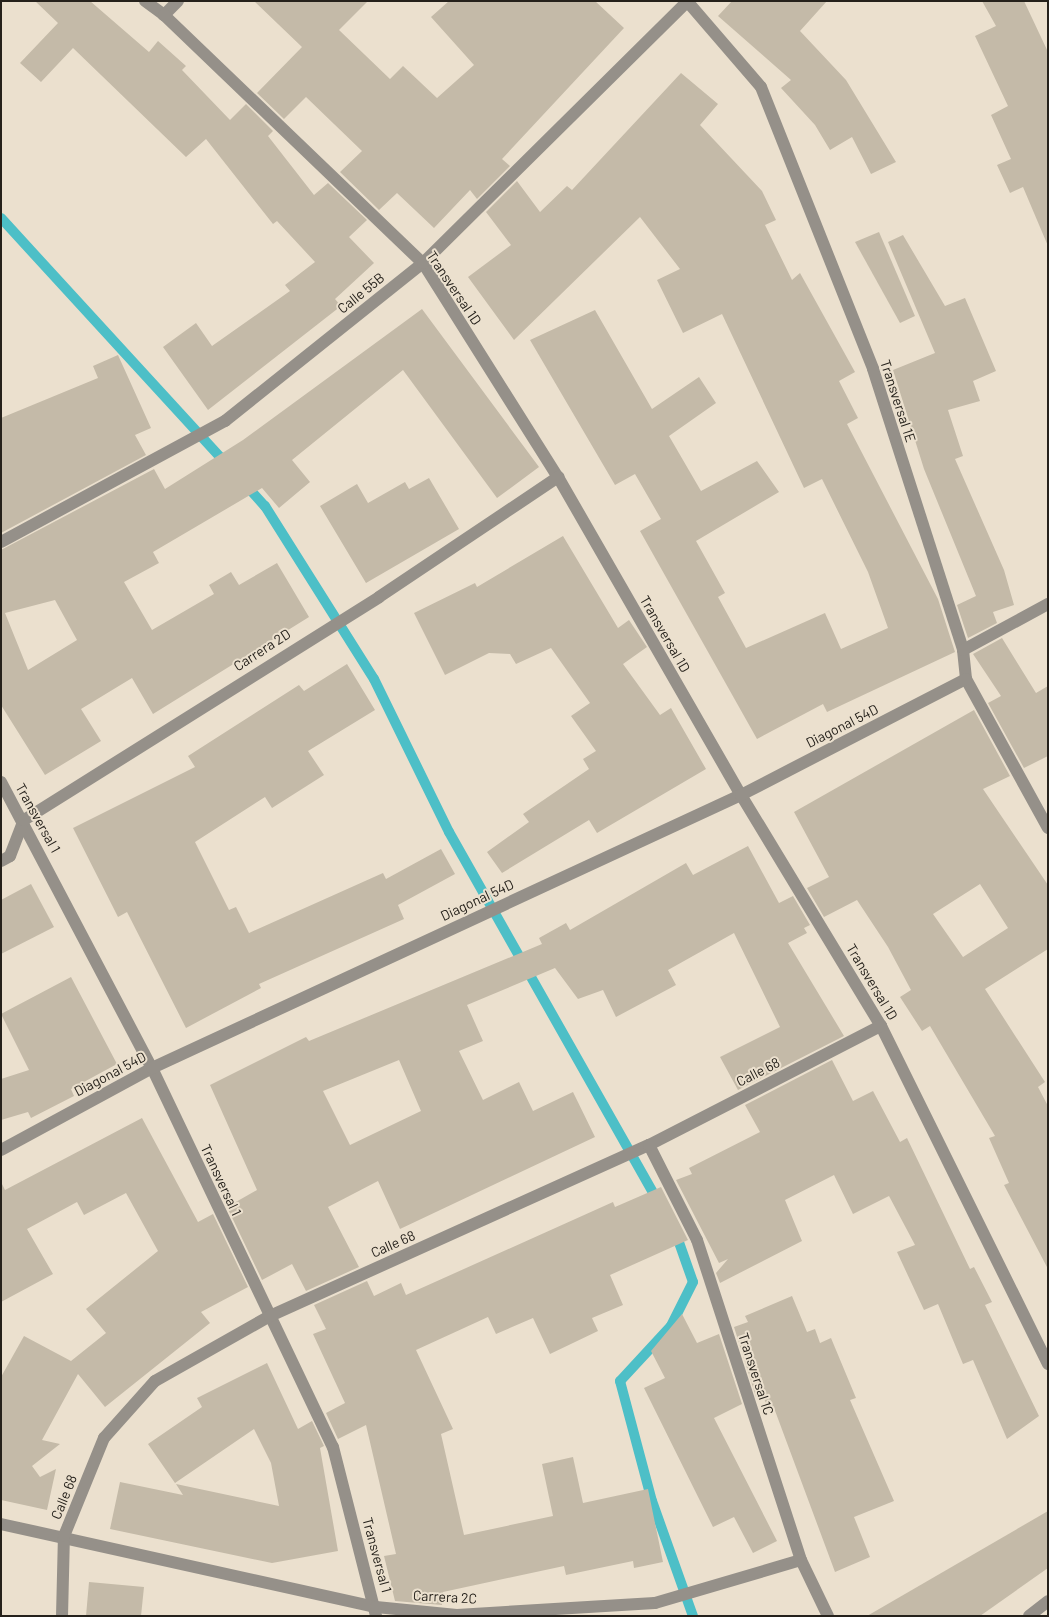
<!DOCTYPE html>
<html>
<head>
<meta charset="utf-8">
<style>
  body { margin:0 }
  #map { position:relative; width:1049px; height:1617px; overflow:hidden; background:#ebe0ce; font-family:Barlow,sans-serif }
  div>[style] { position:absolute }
  .stream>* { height:10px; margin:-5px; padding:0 5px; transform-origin:5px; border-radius:5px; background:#4dbfc7 }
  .building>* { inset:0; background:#c4baa8 }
  .lane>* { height:12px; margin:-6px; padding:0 6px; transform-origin:6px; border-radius:6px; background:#959089 }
  .street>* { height:12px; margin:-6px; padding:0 6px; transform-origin:6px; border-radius:6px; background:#959089 }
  span { translate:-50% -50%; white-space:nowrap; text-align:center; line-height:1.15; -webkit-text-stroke:4px #ebe0ce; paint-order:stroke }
  .street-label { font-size:14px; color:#25211b }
  .frame { position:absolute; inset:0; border:2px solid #25211b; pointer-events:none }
</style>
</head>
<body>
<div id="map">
  <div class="stream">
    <i style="left:1px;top:218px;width:335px;rotate:47.5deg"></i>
    <i style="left:244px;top:483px;width:31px;rotate:48deg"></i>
    <i style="left:265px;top:506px;width:204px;rotate:57.8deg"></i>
    <i style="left:374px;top:679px;width:170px;rotate:63.9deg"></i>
    <i style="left:449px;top:832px;width:424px;rotate:60.5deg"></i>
    <i style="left:675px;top:1231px;width:54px;rotate:70.6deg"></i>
    <i style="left:693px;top:1282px;width:49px;rotate:116.6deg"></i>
    <i style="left:671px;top:1326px;width:75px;rotate:132.8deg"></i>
    <i style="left:620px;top:1381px;width:124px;rotate:75.1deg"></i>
    <i style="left:652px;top:1501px;width:122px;rotate:70.4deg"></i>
  </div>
  <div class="building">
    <i style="clip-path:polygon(35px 1px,90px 1px,149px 52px,158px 41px,186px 66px,182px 70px,230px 120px,246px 104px,273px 131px,268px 136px,314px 195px,328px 183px,367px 220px,349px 237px,374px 263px,335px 299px,341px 306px,208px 410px,163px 347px,196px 323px,212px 346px,290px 291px,285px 285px,315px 262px,277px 221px,273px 224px,206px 139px,186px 157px,73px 48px,41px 82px,20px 63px,58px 23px)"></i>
    <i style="clip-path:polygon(254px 1px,368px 1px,339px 30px,390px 79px,403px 66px,437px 98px,474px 65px,431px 17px,449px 1px,595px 1px,624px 28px,502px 159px,510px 166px,477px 199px,470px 190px,434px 228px,397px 193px,379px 210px,340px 172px,362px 151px,306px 97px,284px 119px,257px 93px,302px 47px)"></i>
    <i style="clip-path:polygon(732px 1px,827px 1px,800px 31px,846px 80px,896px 162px,871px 174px,852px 137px,830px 150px,815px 125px,781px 88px,791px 80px,718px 16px)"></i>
    <i style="clip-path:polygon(982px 1px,1024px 1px,1048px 52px,1048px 246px,1023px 187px,1010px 193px,997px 165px,1011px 159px,991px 115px,1008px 106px,975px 36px,996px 26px)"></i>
    <i style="clip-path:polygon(681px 73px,718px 104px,700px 125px,762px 191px,776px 220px,765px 225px,792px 280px,800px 273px,855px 372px,839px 381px,858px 418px,847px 424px,938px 599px,955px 652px,827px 712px,823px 704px,757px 739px,640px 531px,661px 519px,635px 474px,615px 485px,530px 340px,595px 310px,652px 409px,699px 377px,716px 403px,669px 436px,701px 491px,757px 461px,779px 492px,696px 541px,725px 593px,718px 597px,746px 648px,825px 613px,841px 649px,888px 628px,868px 572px,822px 479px,804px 488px,722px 314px,683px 333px,657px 280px,680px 269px,640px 217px,514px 340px,468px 277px,511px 245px,486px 212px,517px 181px,540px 212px,567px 186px,572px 190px)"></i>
    <i style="clip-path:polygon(879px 232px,915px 316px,900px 323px,855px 242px)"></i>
    <i style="clip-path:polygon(903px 235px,945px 306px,965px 298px,996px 371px,973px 381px,980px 401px,948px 410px,963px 456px,955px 459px,1004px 570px,1014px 605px,993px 612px,997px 623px,968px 638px,957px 605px,976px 596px,924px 469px,893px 370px,935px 353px,888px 242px)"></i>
    <i style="clip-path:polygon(evenodd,422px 309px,539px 467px,497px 498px,403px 370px,292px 460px,310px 482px,279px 508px,262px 488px,153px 552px,159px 563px,124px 582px,152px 630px,214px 594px,209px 585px,231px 572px,239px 585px,277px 563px,309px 617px,153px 714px,132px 678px,81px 709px,101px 741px,45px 775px,1px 705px,1px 550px,154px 469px,165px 489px,243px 440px,422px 309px,55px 600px,77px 640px,28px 670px,5px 613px,55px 600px)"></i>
    <i style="clip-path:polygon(118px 355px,151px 428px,135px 435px,146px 455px,1px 533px,1px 418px,98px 378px,93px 366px)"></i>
    <i style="clip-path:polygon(429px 478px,459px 529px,366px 583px,320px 506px,357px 484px,368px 503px,405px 482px,409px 489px)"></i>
    <i style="clip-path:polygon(563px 536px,618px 628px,629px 620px,647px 647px,623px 664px,660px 715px,671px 708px,706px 769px,597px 833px,589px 820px,502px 873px,487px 852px,529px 822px,523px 814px,589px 769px,583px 759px,596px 751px,571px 716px,590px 703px,551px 648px,516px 664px,510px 654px,489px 653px,445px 675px,414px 613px,475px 583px,477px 587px)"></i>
    <i style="clip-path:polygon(1002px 638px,1036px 693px,1048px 686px,1048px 756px,1024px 768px,988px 703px,1001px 696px,973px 654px)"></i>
    <i style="clip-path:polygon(347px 664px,375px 710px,308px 751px,324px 775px,272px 808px,265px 797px,195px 842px,229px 910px,236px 907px,249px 933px,383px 873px,386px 879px,441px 849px,455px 874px,398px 905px,404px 919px,259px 984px,261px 988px,186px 1028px,127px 912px,118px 917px,73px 828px,195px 767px,188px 756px,299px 685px,304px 691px)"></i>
    <i style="clip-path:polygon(evenodd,974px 710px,1010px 776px,983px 789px,1048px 885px,1048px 949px,985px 989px,1045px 1082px,1038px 1087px,1048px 1106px,1048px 1269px,1004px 1185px,1009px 1183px,989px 1138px,995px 1136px,930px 1026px,922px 1031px,900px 997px,911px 990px,888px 947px,857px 900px,824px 917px,807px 888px,829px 877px,794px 812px,974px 710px,980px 884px,1008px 928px,963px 957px,933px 914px,980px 884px)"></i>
    <i style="clip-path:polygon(evenodd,748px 846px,779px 903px,793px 896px,810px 925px,804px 928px,807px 933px,788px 943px,844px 1036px,738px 1090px,720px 1057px,780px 1027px,734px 933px,668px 970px,676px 985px,616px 1017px,603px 990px,578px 999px,555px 968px,467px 1005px,483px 1041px,459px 1051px,483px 1100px,519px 1082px,533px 1111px,573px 1092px,595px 1137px,400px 1229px,378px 1181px,328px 1207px,359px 1267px,306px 1291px,292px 1264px,262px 1280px,227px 1207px,257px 1190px,210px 1085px,306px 1037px,309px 1041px,542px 944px,539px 938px,566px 923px,570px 930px,686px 863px,693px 875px,748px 846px,399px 1060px,421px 1111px,350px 1145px,323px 1091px,399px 1060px)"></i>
    <i style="clip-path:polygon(31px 884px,54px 927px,1px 954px,1px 900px)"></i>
    <i style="clip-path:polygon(71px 977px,117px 1064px,71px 1089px,74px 1096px,31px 1118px,28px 1112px,1px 1120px,1px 1079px,29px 1070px,1px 1014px)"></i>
    <i style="clip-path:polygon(832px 1060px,853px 1101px,873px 1091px,900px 1142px,907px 1138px,970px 1269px,974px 1267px,992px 1302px,985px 1305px,1039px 1416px,1007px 1439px,973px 1360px,963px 1364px,938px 1304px,924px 1310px,897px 1252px,915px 1245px,889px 1196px,853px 1214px,834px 1175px,785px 1200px,802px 1241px,720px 1283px,716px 1273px,728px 1259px,719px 1263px,676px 1180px,692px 1174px,689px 1168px,760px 1132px,745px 1105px)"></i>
    <i style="clip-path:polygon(142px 1118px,198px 1222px,213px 1214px,248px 1287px,201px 1312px,210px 1323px,105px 1407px,78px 1374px,42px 1440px,60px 1444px,32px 1466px,40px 1477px,56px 1469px,47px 1510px,1px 1500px,1px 1377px,24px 1336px,71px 1361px,106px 1333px,86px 1309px,158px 1251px,126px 1193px,84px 1215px,77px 1202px,27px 1229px,53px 1274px,1px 1302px,1px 1182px,5px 1190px)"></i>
    <i style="clip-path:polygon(661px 1187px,688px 1240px,610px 1275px,623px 1305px,592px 1318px,598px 1331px,550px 1354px,533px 1318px,496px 1334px,488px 1317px,416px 1350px,453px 1429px,441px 1434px,464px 1535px,553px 1516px,542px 1464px,573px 1457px,583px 1503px,648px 1489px,663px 1562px,634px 1568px,633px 1561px,566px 1575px,564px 1566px,443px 1592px,442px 1605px,395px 1601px,384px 1556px,396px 1554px,366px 1425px,338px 1439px,326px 1413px,345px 1403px,313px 1334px,326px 1329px,314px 1305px,367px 1281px,374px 1296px,401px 1283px,406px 1295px,613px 1202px,615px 1207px)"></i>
    <i style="clip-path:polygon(792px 1296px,807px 1332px,815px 1329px,820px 1343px,831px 1338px,856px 1398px,850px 1400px,894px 1501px,854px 1517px,870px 1557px,835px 1572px,774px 1408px,769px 1410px,762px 1394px,756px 1397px,734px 1327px,748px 1322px,745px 1316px)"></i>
    <i style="clip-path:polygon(682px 1314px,697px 1343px,719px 1334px,742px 1404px,714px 1418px,777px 1541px,753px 1553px,734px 1517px,713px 1527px,644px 1388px,665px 1378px,651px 1351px)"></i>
    <i style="clip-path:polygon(267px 1363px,298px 1429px,312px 1421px,324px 1446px,320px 1448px,338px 1551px,272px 1563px,110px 1529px,120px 1482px,183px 1495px,176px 1484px,279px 1506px,271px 1463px,254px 1429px,175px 1483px,148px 1444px,202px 1407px,197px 1398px)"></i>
    <i style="clip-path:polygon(1048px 1511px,1048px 1568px,980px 1616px,867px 1616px)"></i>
    <i style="clip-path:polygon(89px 1582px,144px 1587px,141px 1616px,86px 1616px)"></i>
  </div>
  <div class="lane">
    <i style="left:145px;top:1px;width:24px;rotate:36deg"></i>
  </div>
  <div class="street">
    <i style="left:178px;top:1px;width:20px;rotate:135deg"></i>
    <i style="left:164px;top:15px;width:359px;rotate:43.8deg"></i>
    <i style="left:423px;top:263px;width:253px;rotate:57.8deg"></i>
    <i style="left:558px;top:477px;width:367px;rotate:60.1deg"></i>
    <i style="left:741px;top:795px;width:270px;rotate:58.8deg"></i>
    <i style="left:881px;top:1026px;width:377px;rotate:63.7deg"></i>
    <i style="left:687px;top:1px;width:113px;rotate:49.3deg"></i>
    <i style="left:761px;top:87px;width:303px;rotate:68.3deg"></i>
    <i style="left:873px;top:369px;width:295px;rotate:72.2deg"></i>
    <i style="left:963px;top:650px;width:29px;rotate:84deg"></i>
    <i style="left:966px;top:679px;width:170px;rotate:61.2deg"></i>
    <i style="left:1px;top:542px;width:255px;rotate:-28.4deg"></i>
    <i style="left:225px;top:421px;width:253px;rotate:-38.6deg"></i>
    <i style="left:423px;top:263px;width:373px;rotate:-44.7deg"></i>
    <i style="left:963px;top:650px;width:97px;rotate:-28.4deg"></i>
    <i style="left:1px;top:782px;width:323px;rotate:62.2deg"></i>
    <i style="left:152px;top:1068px;width:420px;rotate:64.5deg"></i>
    <i style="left:333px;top:1447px;width:174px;rotate:75.7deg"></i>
    <i style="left:1px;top:861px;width:10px;rotate:-29deg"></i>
    <i style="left:10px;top:856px;width:39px;rotate:-69deg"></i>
    <i style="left:24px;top:820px;width:419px;rotate:-32.1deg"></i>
    <i style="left:379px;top:597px;width:216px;rotate:-33.8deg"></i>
    <i style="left:649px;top:1145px;width:106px;rotate:63.2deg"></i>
    <i style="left:697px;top:1240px;width:336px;rotate:72deg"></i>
    <i style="left:801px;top:1560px;width:62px;rotate:64.3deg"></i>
    <i style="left:1px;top:1150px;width:172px;rotate:-28.5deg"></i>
    <i style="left:152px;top:1068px;width:649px;rotate:-24.87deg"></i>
    <i style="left:741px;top:795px;width:253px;rotate:-27.3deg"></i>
    <i style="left:1px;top:1524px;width:384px;rotate:12.5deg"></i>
    <i style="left:376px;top:1607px;width:81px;rotate:5.6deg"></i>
    <i style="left:457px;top:1615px;width:198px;rotate:-3.5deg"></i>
    <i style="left:655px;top:1603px;width:152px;rotate:-16.4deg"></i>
    <i style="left:62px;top:1616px;width:80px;rotate:-88.6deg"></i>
    <i style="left:64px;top:1536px;width:106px;rotate:-67.8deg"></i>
    <i style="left:104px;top:1438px;width:76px;rotate:-48.2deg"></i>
    <i style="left:155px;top:1381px;width:132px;rotate:-29.5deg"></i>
    <i style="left:270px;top:1316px;width:416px;rotate:-24.3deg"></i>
    <i style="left:649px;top:1145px;width:261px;rotate:-27.2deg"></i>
    <i style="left:1029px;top:1616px;width:24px;rotate:-38deg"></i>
  </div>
  <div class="street-label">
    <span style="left:454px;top:288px;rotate:56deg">Transversal 1D</span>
    <span style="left:361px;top:293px;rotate:-39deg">Calle 55B</span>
    <span style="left:898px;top:401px;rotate:72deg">Transversal 1E</span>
    <span style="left:665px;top:634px;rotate:60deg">Transversal 1D</span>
    <span style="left:262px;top:650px;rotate:-33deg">Carrera 2D</span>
    <span style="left:842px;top:726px;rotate:-27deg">Diagonal 54D</span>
    <span style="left:38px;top:818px;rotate:61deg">Transversal 1</span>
    <span style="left:477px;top:900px;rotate:-25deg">Diagonal 54D</span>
    <span style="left:872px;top:982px;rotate:59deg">Transversal 1D</span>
    <span style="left:758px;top:1072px;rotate:-27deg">Calle 68</span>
    <span style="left:110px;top:1074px;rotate:-28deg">Diagonal 54D</span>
    <span style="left:221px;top:1180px;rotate:65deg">Transversal 1</span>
    <span style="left:393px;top:1244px;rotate:-24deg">Calle 68</span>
    <span style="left:756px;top:1374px;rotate:72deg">Transversal 1C</span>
    <span style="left:64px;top:1497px;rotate:-68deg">Calle 68</span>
    <span style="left:377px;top:1555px;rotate:75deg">Transversal 1</span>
    <span style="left:445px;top:1597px;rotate:3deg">Carrera 2C</span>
  </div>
  <div class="frame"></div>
</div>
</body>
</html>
